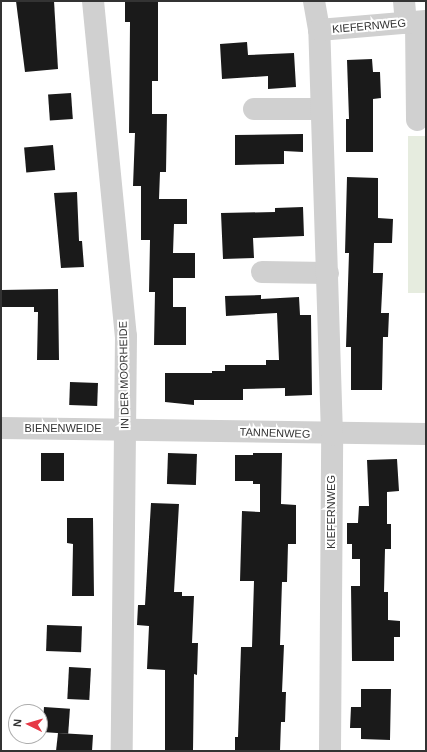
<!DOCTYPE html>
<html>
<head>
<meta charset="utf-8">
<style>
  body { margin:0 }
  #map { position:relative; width:427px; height:752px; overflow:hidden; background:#fff; font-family:Arial,sans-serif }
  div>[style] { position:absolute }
  .green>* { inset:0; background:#e6ecdf; transform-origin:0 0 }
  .building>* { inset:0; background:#1a1a1a; transform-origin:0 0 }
  .minor>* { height:22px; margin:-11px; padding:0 11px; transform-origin:11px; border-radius:11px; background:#d0d0d0 }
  span { translate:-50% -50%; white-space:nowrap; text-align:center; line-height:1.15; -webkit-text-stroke:4px #fff; paint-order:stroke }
  .street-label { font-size:11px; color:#333 }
  .frame { position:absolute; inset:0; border:2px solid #333; pointer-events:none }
  .north { position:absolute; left:8px; top:704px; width:40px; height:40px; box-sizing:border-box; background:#fff; border:1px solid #adadad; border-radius:50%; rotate:275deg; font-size:11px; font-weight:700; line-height:16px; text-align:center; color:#333 }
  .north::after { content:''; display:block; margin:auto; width:14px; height:18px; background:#e63946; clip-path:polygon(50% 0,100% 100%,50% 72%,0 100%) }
</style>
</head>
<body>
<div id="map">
  <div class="green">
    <i style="left:408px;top:136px;width:18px;height:157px"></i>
  </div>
  <div class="building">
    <i style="clip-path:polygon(16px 1px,54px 1px,58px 69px,25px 72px)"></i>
    <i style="clip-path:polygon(125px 1px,158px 1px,158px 81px,152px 81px,152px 114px,167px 114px,166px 172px,160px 172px,159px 199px,187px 199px,187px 224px,174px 224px,173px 253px,195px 253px,195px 278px,173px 278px,173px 307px,186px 307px,186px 345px,154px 345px,155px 292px,149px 292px,150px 240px,141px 240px,141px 186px,133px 186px,135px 133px,129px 133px,130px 22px,125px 22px)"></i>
    <i style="clip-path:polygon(247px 42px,248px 55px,294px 53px,296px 87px,268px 89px,268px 76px,222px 79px,220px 44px)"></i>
    <i style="clip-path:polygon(372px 59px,373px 72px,380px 72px,381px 98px,373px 99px,373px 152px,346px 152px,346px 119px,349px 119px,347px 60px)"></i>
    <i style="left:71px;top:93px;width:26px;height:23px;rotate:86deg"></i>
    <i style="clip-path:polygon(303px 134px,303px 152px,284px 151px,284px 164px,235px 165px,235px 135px)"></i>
    <i style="left:53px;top:145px;width:25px;height:29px;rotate:85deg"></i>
    <i style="clip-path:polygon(347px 177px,378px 178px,378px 218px,393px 219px,392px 243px,374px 243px,373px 273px,383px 273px,381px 313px,389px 313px,388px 337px,383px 337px,382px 390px,351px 390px,351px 347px,346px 347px,349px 253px,345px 253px)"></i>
    <i style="clip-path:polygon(77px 192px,79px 241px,82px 241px,84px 267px,61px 268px,54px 193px)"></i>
    <i style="clip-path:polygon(303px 207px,304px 236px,253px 238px,254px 258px,223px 259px,221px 213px,275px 212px,275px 208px)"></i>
    <i style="clip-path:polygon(58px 289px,59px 360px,37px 360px,38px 312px,34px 312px,34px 307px,1px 307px,1px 290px)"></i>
    <i style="clip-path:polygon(261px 295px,261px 299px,299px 297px,300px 315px,311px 315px,312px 395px,285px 396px,285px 388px,243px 389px,243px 400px,194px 400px,194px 405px,165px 402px,165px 373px,212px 373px,212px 371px,225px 371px,225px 365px,266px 365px,266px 360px,279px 360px,277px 313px,226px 316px,225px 296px)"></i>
    <i style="left:70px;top:382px;width:28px;height:23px;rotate:2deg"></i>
    <i style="left:41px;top:453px;width:23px;height:28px"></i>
    <i style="left:168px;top:453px;width:29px;height:31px;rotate:2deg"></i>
    <i style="clip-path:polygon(253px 453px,282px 453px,281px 504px,296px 505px,296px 544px,288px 544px,287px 582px,282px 582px,280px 645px,284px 645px,282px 692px,286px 692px,285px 722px,281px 722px,280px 751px,235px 751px,235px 737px,238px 737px,241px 647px,252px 647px,254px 581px,240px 581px,242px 511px,260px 512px,260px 484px,253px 484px,253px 481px,235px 481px,235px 455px,253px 455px)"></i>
    <i style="clip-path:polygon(397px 459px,399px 491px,387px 492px,387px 524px,391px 524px,391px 549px,385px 549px,384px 592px,388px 592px,388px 620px,400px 621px,400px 637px,394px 637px,394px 661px,352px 661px,351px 586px,360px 586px,360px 559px,352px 559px,352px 544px,347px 544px,347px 523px,358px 523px,359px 506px,369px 506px,367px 460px)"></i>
    <i style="clip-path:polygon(151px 503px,179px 504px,174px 592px,182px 592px,182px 596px,194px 596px,192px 643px,198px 643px,197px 675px,194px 674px,193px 751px,165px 751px,165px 670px,147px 669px,149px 626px,137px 625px,138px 605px,145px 605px)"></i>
    <i style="clip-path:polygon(67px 518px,93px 518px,94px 596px,72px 596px,73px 544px,67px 543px)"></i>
    <i style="left:47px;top:625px;width:35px;height:26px;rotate:2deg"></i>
    <i style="left:69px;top:667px;width:22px;height:32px;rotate:3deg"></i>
    <i style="clip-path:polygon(361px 689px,391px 689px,390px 740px,361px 739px,361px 728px,350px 728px,351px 707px,361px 707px)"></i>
    <i style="left:44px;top:707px;width:26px;height:25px;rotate:4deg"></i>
    <i style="clip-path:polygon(58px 733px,93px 735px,92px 751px,56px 751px)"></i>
  </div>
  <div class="minor">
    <i style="left:93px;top:1px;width:337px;rotate:84.4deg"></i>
    <i style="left:126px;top:336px;width:415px;rotate:90.6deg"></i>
    <i style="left:314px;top:1px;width:29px;rotate:80deg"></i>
    <i style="left:404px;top:1px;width:22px;rotate:85deg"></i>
    <i style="left:416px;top:22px;width:98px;rotate:89.4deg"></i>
    <i style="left:254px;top:109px;width:67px"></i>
    <i style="left:262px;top:272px;width:66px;rotate:0.9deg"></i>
    <i style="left:1px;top:428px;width:425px;rotate:0.8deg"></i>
    <i style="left:330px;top:751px;width:316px;rotate:-89.6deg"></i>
    <i style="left:332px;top:435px;width:405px;rotate:-91.8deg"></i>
    <i style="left:319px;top:30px;width:107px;rotate:-4.8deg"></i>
  </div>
  <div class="street-label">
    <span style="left:369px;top:26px;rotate:-5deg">KIEFERNWEG</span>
    <span style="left:124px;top:375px;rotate:-91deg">IN DER MOORHEIDE</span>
    <span style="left:63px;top:428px">BIENENWEIDE</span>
    <span style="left:275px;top:433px;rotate:2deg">TANNENWEG</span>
    <span style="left:331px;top:512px;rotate:-90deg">KIEFERNWEG</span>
  </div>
  <div class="frame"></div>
  <div class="north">N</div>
</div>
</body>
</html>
